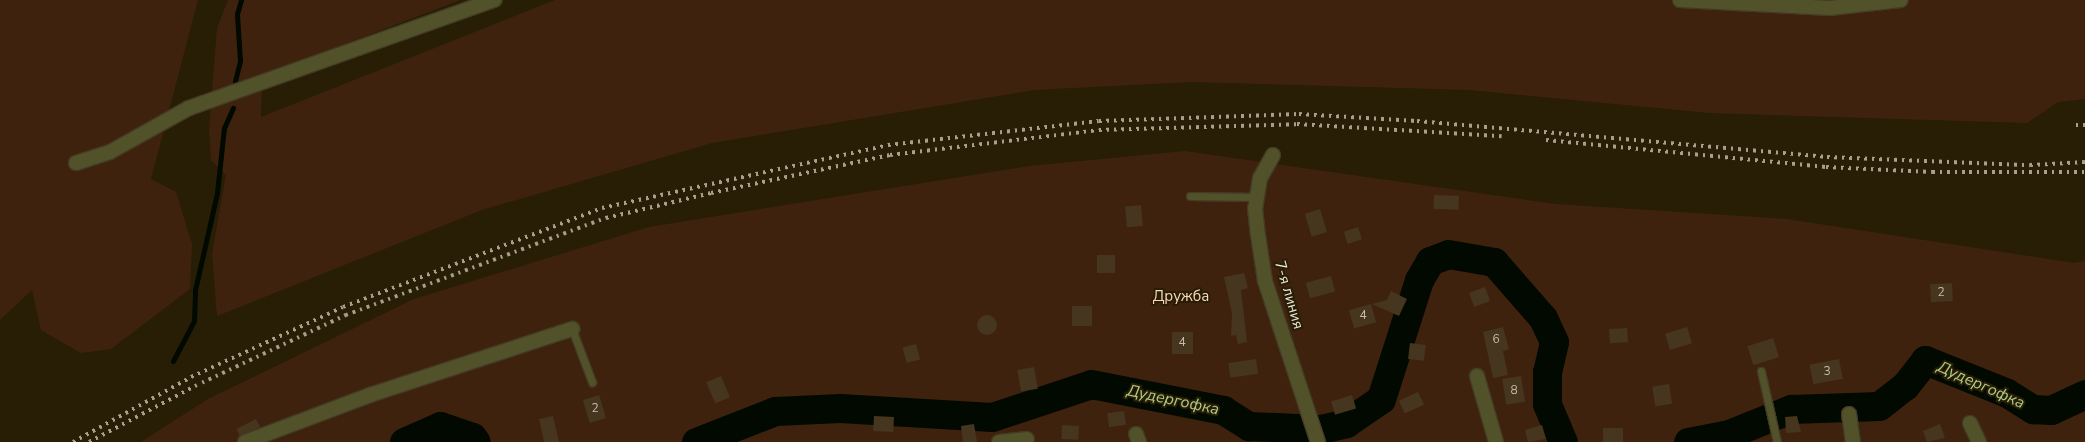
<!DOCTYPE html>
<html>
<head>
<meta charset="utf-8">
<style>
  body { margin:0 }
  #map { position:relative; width:2085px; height:442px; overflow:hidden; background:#271e05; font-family:"Nunito Sans",sans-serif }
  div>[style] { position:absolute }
  .green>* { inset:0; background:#3f220d }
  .stream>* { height:5px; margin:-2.5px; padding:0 2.5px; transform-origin:2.5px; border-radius:2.5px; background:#020900 }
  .river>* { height:29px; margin:-14.5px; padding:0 14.5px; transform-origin:14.5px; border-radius:14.5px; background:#020900 }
  .building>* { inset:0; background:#46351f; transform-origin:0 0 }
  .round { border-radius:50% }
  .roads { filter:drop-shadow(1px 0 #433b23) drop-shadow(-1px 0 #433b23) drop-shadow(0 1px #433b23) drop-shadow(0 -1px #433b23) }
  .service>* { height:7px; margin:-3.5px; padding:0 3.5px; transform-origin:3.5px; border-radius:3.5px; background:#51512a }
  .minor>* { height:14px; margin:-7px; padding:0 7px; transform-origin:7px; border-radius:7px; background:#51512a }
  .rail>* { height:4px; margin-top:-2px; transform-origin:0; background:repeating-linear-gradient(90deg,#a7a08e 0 2.5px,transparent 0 7.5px) }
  span { translate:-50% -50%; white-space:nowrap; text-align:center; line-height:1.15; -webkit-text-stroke:4px #271e05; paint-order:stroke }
  .number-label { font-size:12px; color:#c6bdac }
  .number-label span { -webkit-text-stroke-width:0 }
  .street-label { font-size:15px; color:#f0eadb }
  .park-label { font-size:15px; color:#fdd4ba }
  .water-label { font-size:16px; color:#afcb86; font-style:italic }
</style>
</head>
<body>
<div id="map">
  <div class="green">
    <i style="clip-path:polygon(0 0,198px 0,151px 179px,176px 192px,192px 244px,190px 289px,111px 349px,81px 353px,41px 330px,32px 290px,0 320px)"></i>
    <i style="clip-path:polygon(228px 0,460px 0,262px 76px,261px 117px,555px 0,2085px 0,2085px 99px,2058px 102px,2027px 123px,1709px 113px,1470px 90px,1192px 82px,1034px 90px,712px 143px,482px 210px,217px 316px,212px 254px,226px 175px,211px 160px,209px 131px,217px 28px)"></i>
    <i style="clip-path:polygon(1185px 151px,1556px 204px,1787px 219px,2074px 263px,2085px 261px,2085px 442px,141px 442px,208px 399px,414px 299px,649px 227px,1029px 166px)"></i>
  </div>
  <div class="stream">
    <i style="left:235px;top:81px;width:21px;rotate:-76deg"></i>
    <i style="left:240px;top:61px;width:47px;rotate:-93.7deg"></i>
    <i style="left:237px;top:14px;width:15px;rotate:-74deg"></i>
    <i style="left:173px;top:361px;width:45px;rotate:-62.3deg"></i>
    <i style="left:194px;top:321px;width:31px;rotate:-88deg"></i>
    <i style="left:195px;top:290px;width:99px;rotate:-77.2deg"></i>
    <i style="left:217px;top:193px;width:65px;rotate:-83.9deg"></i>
    <i style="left:224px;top:128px;width:22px;rotate:-66deg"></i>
  </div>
  <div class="river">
    <i style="left:404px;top:442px;width:39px;rotate:-24deg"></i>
    <i style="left:440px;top:426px;width:34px;rotate:19deg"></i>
    <i style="left:472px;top:437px;width:6px;rotate:51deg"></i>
    <i style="left:696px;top:442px;width:85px;rotate:-21.4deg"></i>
    <i style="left:775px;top:411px;width:65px;rotate:-2.6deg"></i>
    <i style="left:840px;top:408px;width:152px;rotate:3.4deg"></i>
    <i style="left:992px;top:417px;width:104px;rotate:-18.4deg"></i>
    <i style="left:1091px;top:384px;width:135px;rotate:11.1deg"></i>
    <i style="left:1223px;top:410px;width:31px;rotate:32deg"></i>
    <i style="left:1249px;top:426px;width:72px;rotate:2.4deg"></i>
    <i style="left:1321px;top:429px;width:26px;rotate:-13deg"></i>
    <i style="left:1346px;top:423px;width:42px;rotate:-34.4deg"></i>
    <i style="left:1381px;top:399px;width:125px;rotate:-72.3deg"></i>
    <i style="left:1419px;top:280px;width:22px;rotate:-60deg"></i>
    <i style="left:1430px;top:261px;width:19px;rotate:-21deg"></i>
    <i style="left:1448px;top:254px;width:47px;rotate:9.9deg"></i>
    <i style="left:1494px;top:262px;width:74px;rotate:48.8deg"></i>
    <i style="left:1543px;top:318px;width:26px;rotate:65deg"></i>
    <i style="left:1554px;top:342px;width:31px;rotate:103deg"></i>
    <i style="left:1547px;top:372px;width:32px;rotate:90deg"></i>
    <i style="left:1547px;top:404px;width:41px;rotate:67.2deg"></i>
    <i style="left:1688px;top:442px;width:42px;rotate:-11deg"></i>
    <i style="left:1729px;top:434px;width:67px;rotate:-22deg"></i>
    <i style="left:1791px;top:409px;width:88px;rotate:-2deg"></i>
    <i style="left:1879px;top:406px;width:33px;rotate:-38deg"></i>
    <i style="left:1905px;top:386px;width:33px;rotate:-52deg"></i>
    <i style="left:1925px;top:360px;width:88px;rotate:21.9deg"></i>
    <i style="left:2007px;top:393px;width:31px;rotate:32deg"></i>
    <i style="left:2033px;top:409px;width:18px;rotate:3deg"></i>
    <i style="left:2051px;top:410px;width:38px;rotate:-25deg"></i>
  </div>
  <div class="building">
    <i style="left:1434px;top:195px;width:25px;height:14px;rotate:2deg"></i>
    <i style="left:1141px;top:205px;width:21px;height:16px;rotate:85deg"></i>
    <i style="left:1320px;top:209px;width:24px;height:16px;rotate:73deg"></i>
    <i style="left:1358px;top:227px;width:13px;height:15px;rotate:72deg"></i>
    <i style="left:1097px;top:255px;width:18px;height:18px"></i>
    <i style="clip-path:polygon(1244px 273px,1248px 288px,1241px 290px,1247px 342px,1238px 344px,1236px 335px,1231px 336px,1232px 313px,1224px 277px)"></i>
    <i style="left:1331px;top:276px;width:16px;height:26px;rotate:75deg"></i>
    <i style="left:1952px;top:283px;width:18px;height:22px;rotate:87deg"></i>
    <i style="left:1485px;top:287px;width:15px;height:17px;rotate:70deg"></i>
    <i style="clip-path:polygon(1391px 291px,1407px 299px,1399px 316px,1372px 304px,1387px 300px)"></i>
    <i style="left:1371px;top:304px;width:19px;height:23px;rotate:74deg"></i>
    <i style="left:1072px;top:306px;width:20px;height:20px"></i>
    <i class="round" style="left:977px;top:315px;width:20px;height:20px"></i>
    <i style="clip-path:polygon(1503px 327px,1509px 349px,1503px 351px,1508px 375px,1493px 378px,1483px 332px)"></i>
    <i style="left:1687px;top:327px;width:17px;height:23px;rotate:73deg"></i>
    <i style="left:1627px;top:328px;width:14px;height:18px;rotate:86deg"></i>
    <i style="left:1172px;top:332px;width:21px;height:22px"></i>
    <i style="left:1773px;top:338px;width:20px;height:27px;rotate:72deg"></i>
    <i style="left:1410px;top:343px;width:16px;height:16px;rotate:7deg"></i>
    <i style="left:916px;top:344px;width:16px;height:14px;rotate:75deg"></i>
    <i style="left:1256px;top:359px;width:15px;height:28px;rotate:82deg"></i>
    <i style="left:1839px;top:359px;width:20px;height:30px;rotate:79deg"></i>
    <i style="left:1034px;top:367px;width:22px;height:17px;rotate:80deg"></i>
    <i style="left:721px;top:376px;width:23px;height:16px;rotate:67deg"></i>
    <i style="left:1521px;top:376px;width:26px;height:19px;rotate:81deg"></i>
    <i style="left:1669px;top:384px;width:20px;height:17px;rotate:81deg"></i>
    <i style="left:1418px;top:392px;width:14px;height:21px;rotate:65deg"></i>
    <i style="left:599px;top:395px;width:24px;height:17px;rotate:73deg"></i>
    <i style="left:1352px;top:395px;width:14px;height:22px;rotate:73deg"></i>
    <i style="left:1124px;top:411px;width:14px;height:17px;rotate:82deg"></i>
    <i style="clip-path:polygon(553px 416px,559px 442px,544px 442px,539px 419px)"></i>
    <i style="left:874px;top:416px;width:20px;height:15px;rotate:3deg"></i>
    <i style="clip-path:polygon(1797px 416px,1801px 432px,1786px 433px,1785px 417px)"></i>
    <i style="left:256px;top:419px;width:9px;height:22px;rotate:63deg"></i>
    <i style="clip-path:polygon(974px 424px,977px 442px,963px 442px,961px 426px)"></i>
    <i style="clip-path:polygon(1940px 424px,1945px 438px,1927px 442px,1923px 431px)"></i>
    <i style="left:1062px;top:425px;width:17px;height:14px;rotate:3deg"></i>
    <i style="clip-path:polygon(1542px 425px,1546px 439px,1528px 442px,1525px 430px)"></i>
    <i style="left:1623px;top:428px;width:14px;height:20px;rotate:90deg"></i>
  </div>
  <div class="roads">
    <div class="service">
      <i style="left:1190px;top:196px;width:66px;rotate:0.9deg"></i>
      <i style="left:572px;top:329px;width:57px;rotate:69.3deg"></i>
      <i style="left:1761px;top:371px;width:73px;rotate:77.3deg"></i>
    </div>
    <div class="minor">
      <i style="left:1680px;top:0;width:150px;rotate:3.1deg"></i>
      <i style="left:1830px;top:8px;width:71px;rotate:-6.4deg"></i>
      <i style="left:1273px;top:155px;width:26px;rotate:119deg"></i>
      <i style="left:1260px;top:178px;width:30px;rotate:99deg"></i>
      <i style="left:1255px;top:208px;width:27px;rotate:84deg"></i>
      <i style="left:1258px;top:235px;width:47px;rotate:81.3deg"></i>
      <i style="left:1265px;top:281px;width:169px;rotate:71.8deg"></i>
      <i style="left:76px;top:163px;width:36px;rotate:-18deg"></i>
      <i style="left:110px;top:152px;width:90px;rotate:-29.1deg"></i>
      <i style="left:189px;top:108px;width:324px;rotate:-19.5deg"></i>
      <i style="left:1477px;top:376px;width:69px;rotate:73.9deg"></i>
      <i style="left:1849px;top:414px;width:28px;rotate:82deg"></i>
      <i style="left:1970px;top:423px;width:21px;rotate:65deg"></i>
      <i style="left:1136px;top:434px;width:9px;rotate:69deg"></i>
      <i style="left:245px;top:442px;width:134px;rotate:-20.6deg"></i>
      <i style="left:370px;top:395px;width:213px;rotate:-18.1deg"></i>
      <i style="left:999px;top:442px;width:28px;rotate:-6deg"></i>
    </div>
  </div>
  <div class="rail">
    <i style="left:2076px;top:125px;width:9px"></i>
    <i style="left:1546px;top:140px;width:281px;rotate:5.5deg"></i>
    <i style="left:1826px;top:167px;width:106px;rotate:2.7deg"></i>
    <i style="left:1932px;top:172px;width:153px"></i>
    <i style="left:73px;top:442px;width:135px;rotate:-28.8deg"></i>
    <i style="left:191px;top:377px;width:167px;rotate:-24.7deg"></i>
    <i style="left:343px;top:307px;width:277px;rotate:-20.9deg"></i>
    <i style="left:602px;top:208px;width:293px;rotate:-12.4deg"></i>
    <i style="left:888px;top:145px;width:212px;rotate:-6.5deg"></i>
    <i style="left:1099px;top:121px;width:200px;rotate:-2deg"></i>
    <i style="left:1299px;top:114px;width:118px;rotate:3.4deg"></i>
    <i style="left:1417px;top:121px;width:412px;rotate:5deg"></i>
    <i style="left:1827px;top:157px;width:203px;rotate:2.3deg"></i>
    <i style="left:2030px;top:165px;width:55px;rotate:-3.1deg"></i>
    <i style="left:89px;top:442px;width:120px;rotate:-27.8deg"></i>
    <i style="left:195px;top:386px;width:167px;rotate:-25.2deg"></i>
    <i style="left:346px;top:315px;width:278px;rotate:-20.5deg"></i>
    <i style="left:606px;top:218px;width:108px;rotate:-13.4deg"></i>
    <i style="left:711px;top:193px;width:183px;rotate:-12deg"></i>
    <i style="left:890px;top:155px;width:210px;rotate:-6.8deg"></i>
    <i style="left:1099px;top:130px;width:198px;rotate:-1.7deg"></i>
    <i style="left:1297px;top:124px;width:205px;rotate:3.4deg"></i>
  </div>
  <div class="number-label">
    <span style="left:1941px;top:293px">2</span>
    <span style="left:1363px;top:316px">4</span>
    <span style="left:1496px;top:340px">6</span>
    <span style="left:1182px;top:343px">4</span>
    <span style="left:1827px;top:372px">3</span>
    <span style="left:1514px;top:391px">8</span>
    <span style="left:595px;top:409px">2</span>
  </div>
  <div class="street-label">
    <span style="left:1289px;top:295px;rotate:74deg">7-я линия</span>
  </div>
  <div class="park-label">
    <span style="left:1181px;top:297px">Дружба</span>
  </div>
  <div class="water-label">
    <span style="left:1981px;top:385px;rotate:24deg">Дудергофка</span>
    <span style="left:1173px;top:400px;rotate:12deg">Дудергофка</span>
  </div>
</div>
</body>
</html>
